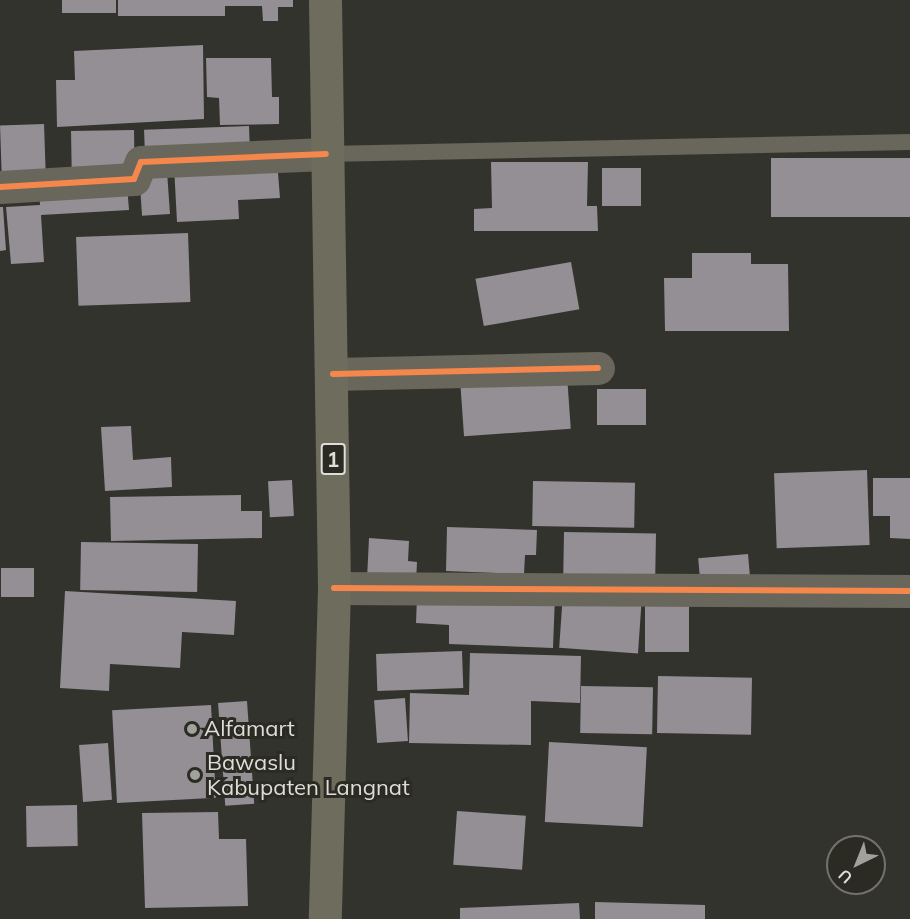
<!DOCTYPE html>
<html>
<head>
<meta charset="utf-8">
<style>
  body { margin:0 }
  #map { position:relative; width:910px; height:919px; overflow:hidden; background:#33332e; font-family:Mulish,sans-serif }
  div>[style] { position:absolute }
  .building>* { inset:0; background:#938f95; transform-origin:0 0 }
  .lane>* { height:16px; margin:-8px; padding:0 8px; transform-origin:8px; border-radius:8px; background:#69675b }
  .street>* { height:33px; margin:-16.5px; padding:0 16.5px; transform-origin:16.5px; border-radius:16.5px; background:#69675b }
  .highway>* { height:33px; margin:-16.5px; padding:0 16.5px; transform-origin:16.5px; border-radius:16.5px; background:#6e6c5d }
  .cycleway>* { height:6px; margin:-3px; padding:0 3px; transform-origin:3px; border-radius:3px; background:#f5874c }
  .dots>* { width:16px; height:16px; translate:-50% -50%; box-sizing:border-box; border:3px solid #2b2b23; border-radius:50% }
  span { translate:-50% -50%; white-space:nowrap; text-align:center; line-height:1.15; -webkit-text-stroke:6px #2b2b23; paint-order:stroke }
  .shield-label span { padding:2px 4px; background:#2b2b23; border:2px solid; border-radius:4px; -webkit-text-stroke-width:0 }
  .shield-label { font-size:21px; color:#deded8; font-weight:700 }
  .poi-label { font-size:22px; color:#deded8 }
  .left { translate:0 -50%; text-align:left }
  .north { position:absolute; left:826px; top:835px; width:60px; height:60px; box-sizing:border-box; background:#2b2b23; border:2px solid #73736b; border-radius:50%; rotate:223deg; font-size:16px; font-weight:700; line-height:24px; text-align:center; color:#deded8 }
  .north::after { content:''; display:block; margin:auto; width:21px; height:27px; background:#a2a29c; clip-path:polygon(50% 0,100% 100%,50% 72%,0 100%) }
</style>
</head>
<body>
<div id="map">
  <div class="building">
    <i style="left:62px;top:0;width:54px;height:13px"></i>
    <i style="clip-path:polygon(118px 0,293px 0,293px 7px,278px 7px,278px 21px,263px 21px,262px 6px,225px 6px,225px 16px,118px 16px)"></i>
    <i style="clip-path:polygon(203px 45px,204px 119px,57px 127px,56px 80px,75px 80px,74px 51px)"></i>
    <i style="clip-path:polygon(206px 58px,271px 58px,272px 97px,279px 97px,279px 124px,220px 125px,219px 98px,207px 97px)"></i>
    <i style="left:44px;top:124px;width:46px;height:44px;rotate:88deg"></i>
    <i style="left:249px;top:126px;width:26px;height:105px;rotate:88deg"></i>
    <i style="left:134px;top:130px;width:42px;height:63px;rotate:89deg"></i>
    <i style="left:771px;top:158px;width:139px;height:59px"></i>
    <i style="clip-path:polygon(277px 160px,280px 198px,238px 200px,239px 219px,177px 222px,174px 166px)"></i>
    <i style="clip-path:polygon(491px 162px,588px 162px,587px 206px,597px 206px,598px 231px,474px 231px,474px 209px,492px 208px)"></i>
    <i style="left:602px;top:168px;width:39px;height:38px"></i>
    <i style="left:167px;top:171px;width:43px;height:28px;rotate:86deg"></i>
    <i style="clip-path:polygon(127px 185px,129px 210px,41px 215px,44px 262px,11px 264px,6px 207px,40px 205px,39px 190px)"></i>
    <i style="clip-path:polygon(0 207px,3px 207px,6px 250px,0 251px)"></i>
    <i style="left:188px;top:233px;width:69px;height:112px;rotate:88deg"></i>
    <i style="clip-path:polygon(692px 253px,751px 253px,751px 264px,788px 264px,789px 331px,665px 331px,664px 278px,692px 278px)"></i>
    <i style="left:571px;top:262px;width:48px;height:97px;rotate:80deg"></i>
    <i style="left:567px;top:375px;width:54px;height:107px;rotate:86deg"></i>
    <i style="left:597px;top:389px;width:49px;height:36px"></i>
    <i style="clip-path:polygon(131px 426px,133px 460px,171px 457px,172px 487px,105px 491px,101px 427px)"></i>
    <i style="left:867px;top:470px;width:75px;height:93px;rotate:88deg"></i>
    <i style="clip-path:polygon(873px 478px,910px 478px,910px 539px,890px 538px,890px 516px,873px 516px)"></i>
    <i style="left:292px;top:480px;width:36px;height:24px;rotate:87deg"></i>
    <i style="left:533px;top:481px;width:102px;height:45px;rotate:1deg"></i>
    <i style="clip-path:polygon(241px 495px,241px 511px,262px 511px,262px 538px,111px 541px,110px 497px)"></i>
    <i style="clip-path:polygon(447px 527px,537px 530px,536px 555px,525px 555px,524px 574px,446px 571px)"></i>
    <i style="left:564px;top:532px;width:92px;height:48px;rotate:1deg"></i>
    <i style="clip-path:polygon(369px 538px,409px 541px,408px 561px,417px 562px,416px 582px,367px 579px)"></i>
    <i style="left:81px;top:542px;width:117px;height:48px;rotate:1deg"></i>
    <i style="left:748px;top:554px;width:21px;height:50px;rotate:85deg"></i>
    <i style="left:1px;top:568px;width:33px;height:29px"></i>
    <i style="clip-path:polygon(65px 591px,236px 601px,234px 635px,182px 632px,180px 668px,110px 664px,109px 691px,60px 688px)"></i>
    <i style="left:563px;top:593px;width:79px;height:55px;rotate:4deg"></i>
    <i style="clip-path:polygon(417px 596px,555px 596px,553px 648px,449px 644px,449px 625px,416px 623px)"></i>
    <i style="left:645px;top:604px;width:44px;height:48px"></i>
    <i style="left:462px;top:651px;width:37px;height:86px;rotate:88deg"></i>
    <i style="clip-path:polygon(470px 653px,581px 656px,580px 703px,531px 701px,531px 745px,409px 743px,410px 693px,469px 695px)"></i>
    <i style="left:658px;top:676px;width:94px;height:57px;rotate:1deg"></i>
    <i style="left:581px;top:686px;width:72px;height:47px;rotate:1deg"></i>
    <i style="left:405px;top:698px;width:43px;height:31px;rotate:86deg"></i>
    <i style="left:247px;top:701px;width:103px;height:29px;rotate:86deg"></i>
    <i style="left:211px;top:705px;width:93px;height:99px;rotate:87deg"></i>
    <i style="left:549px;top:742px;width:98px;height:80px;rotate:3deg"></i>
    <i style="left:108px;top:743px;width:57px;height:29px;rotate:86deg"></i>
    <i style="left:77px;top:805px;width:41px;height:51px;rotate:89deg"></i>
    <i style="left:457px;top:811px;width:69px;height:54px;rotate:4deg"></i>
    <i style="clip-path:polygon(218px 812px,219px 839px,246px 839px,248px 906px,145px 908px,142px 813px)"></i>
    <i style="clip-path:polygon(595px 902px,705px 905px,705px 919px,595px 919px)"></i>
    <i style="clip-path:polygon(579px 903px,580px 919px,460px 919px,460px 908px)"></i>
  </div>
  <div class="lane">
    <i style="left:326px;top:154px;width:584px;rotate:-1.18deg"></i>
  </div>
  <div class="street">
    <i style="left:0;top:187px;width:134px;rotate:-3.4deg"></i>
    <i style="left:134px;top:179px;width:18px;rotate:-68deg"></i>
    <i style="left:141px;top:162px;width:185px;rotate:-2.5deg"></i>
    <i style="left:333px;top:374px;width:265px;rotate:-1.3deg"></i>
    <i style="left:334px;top:588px;width:576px;rotate:0.3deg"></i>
  </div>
  <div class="highway">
    <i style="left:325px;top:0;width:588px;rotate:89.12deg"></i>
    <i style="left:334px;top:588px;width:331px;rotate:91.6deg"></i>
  </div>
  <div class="cycleway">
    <i style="left:0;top:187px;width:134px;rotate:-3.4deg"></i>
    <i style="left:134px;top:179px;width:18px;rotate:-68deg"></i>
    <i style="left:141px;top:162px;width:185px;rotate:-2.5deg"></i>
    <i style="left:333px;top:374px;width:265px;rotate:-1.3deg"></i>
    <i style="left:334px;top:588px;width:576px;rotate:0.3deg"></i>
  </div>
  <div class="dots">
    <i style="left:192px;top:729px;background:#a2a29c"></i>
    <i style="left:195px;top:775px;background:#a2a29c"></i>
  </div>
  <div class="shield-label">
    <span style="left:333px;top:459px">1</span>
  </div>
  <div class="poi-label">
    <span class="left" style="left:204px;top:729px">Alfamart</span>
    <span class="left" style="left:207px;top:775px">Bawaslu<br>Kabupaten Langnat</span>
  </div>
  <div class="north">U</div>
</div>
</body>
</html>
